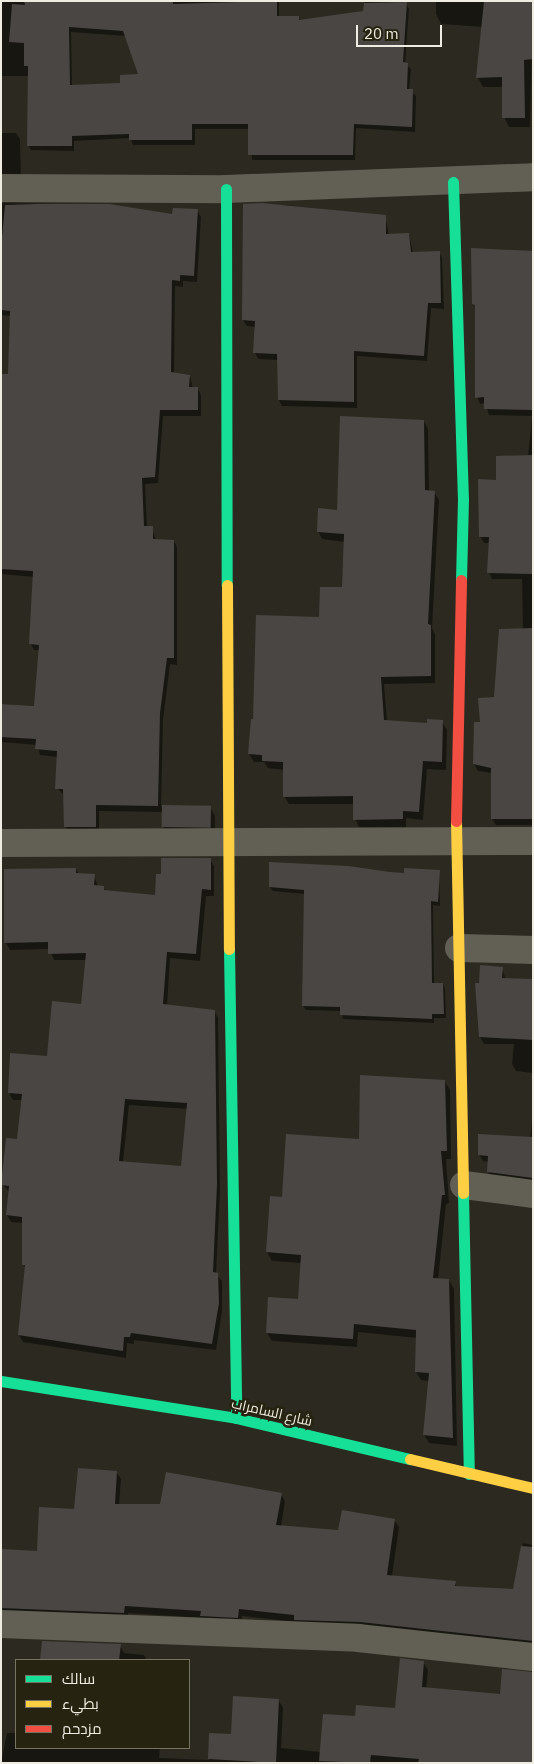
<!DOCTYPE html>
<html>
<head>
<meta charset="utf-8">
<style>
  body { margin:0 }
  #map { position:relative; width:534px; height:1764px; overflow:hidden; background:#2c2a20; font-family:"IBM Plex Sans",Cairo,sans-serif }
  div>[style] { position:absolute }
  .shadow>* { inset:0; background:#0007 }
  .building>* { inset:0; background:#4a4644; transform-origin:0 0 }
  .street>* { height:28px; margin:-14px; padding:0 14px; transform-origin:14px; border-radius:14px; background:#626054 }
  .fast>* { height:11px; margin:-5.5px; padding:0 5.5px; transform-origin:5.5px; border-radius:5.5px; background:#16e098 }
  .slow>* { height:11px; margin:-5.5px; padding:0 5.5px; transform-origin:5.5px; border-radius:5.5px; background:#ffcf43 }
  .jam>* { height:11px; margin:-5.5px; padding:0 5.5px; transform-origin:5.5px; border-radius:5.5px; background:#f24e42 }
  span { translate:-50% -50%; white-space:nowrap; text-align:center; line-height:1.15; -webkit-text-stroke:5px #272311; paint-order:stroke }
  .street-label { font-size:14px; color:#efede1 }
  .frame { position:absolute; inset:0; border:2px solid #efede1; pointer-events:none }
  .legend { position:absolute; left:15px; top:1659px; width:175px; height:90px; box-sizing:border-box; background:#272311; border:1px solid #777464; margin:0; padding:6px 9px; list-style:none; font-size:15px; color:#efede1 }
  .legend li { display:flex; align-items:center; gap:10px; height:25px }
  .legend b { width:25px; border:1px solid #777464 }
  .scale { position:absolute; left:356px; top:25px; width:86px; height:22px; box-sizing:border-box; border:2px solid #efede1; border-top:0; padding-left:6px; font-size:15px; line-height:18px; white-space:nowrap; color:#efede1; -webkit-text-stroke:4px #272311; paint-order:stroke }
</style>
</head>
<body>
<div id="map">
  <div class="shadow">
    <i style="clip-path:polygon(evenodd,1px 1px,279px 1px,279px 17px,298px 17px,301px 21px,364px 12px,365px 1px,406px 3px,409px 9px,405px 64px,411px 69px,409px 90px,416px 96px,415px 132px,356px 128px,355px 160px,252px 160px,250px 129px,195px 129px,195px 145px,133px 145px,130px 138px,74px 141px,74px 151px,31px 150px,28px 145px,29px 76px,1px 76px,1px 1px,71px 32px,126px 36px,140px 75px,121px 84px,72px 87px,71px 32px)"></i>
    <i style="clip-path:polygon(436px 1px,533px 1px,530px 127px,509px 127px,504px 117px,503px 87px,483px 87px,478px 78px,483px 27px,441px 24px,436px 14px)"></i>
    <i style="clip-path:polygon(1px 133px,16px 133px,20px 139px,21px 179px,1px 180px)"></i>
    <i style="clip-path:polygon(1px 203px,109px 205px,173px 215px,197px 210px,201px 217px,197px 282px,183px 281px,183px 287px,175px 286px,174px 374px,190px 376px,193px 389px,198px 389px,201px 395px,201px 416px,163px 416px,158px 483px,145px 484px,147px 528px,152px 528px,156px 541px,174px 541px,177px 547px,177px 665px,170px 664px,163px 720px,161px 807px,210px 807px,215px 816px,215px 835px,168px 835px,163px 826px,163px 812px,99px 811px,99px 833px,69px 833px,66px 827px,64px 795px,57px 788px,58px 757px,40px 755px,37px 745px,1px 742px,1px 704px,35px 706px,39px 650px,34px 650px,31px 644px,34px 577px,1px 574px,1px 388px,9px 376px,11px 316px,1px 315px)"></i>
    <i style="clip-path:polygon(244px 205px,286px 205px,385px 216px,389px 235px,409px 234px,413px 253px,439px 252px,442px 258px,444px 309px,431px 308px,427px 361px,357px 356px,357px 408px,282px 406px,279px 400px,278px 360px,258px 359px,255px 353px,256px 327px,247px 326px,243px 320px)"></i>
    <i style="clip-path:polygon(533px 252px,533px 825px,496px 825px,492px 819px,492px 773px,478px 771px,474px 764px,482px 723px,496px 698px,523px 630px,522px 579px,492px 579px,489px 572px,490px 543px,484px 543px,480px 536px,497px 481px,528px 457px,532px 416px,489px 415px,485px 403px,480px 404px,477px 397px,476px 309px,474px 304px)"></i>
    <i style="clip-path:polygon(424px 421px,428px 429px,429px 492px,434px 492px,439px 500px,432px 628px,435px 634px,435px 683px,384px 684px,387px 721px,428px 725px,442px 722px,447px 730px,446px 770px,427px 769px,423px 820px,406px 818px,406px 827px,359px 827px,355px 819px,354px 804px,289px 804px,284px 796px,284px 770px,268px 768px,264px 762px,254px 762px,249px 754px,255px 720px,343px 588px,345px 542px,322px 539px,318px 531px)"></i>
    <i style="clip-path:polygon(evenodd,210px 859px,214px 866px,214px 896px,206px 896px,200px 961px,170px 958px,167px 1006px,214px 1011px,218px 1018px,220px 1192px,216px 1274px,222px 1281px,222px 1311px,216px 1350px,134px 1340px,134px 1344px,127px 1343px,126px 1358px,23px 1342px,19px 1335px,26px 1269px,23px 1264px,23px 1223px,11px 1222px,7px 1215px,9px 1192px,3px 1185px,18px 1140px,22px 1100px,13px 1100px,9px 1093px,48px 1057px,82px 1005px,87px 960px,54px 960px,49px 949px,10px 950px,6px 943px,5px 870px,76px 869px,79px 874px,94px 875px,98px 887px,103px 887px,106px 892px,156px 896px,162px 875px,210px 859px,129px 1105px,188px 1109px,182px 1167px,123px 1162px,129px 1105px)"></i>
    <i style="clip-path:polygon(439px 871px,440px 906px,433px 905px,434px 984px,443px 984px,445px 989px,446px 1018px,434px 1018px,434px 1023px,343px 1019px,341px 1011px,306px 1010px,303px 1006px,305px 894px,273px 891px,270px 887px)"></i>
    <i style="clip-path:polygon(502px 968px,506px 980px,533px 980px,533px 1073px,516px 1071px,512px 1064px,514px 1044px,484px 1044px,480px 1037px,476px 984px)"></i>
    <i style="clip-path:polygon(445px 1082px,450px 1090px,451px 1159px,446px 1159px,449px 1203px,446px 1204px,438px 1280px,449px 1280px,454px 1289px,457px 1446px,429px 1443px,424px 1435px,429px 1381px,421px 1380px,416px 1372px,417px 1338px,358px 1332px,357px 1347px,272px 1341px,267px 1333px,299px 1300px,301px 1263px,272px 1261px,267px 1252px,271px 1198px,283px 1199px)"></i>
    <i style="clip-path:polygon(533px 1111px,533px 1184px,492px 1179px,488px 1172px,489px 1162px,483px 1161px,479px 1154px,530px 1138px)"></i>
    <i style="clip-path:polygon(116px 1472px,121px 1479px,119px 1505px,161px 1505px,281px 1494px,285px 1501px,281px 1527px,339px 1532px,394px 1520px,399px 1527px,392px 1576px,455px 1583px,457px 1587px,514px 1591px,523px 1543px,533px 1545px,533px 1648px,299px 1627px,296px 1622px,242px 1616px,241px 1625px,206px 1623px,203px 1618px,128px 1613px,128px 1620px,5px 1616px,1px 1603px,38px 1552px)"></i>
    <i style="clip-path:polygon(43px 1643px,120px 1646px,124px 1653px,144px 1655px,147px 1660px,41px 1660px)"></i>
    <i style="clip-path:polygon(423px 1662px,428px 1670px,426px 1689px,501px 1695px,533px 1763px,1px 1763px,7px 1733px,16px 1733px,16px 1748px,160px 1748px,159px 1758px,209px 1760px,210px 1734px,232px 1735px,279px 1701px,283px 1708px,281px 1748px,321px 1752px,356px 1717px,396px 1709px)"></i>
  </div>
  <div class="building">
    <i style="clip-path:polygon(evenodd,24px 1px,173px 1px,173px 4px,277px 1px,277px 16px,299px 16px,299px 20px,363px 11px,364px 3px,407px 2px,403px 62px,408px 63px,407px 89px,413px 89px,412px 127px,354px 124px,353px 155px,248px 155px,248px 124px,192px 124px,192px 140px,129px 140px,129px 134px,72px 136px,72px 146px,27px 146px,28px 66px,24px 66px,24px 43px,9px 42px,12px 4px,25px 5px,24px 1px,69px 27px,123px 31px,138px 74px,120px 75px,120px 83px,70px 85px,69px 27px)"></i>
    <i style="clip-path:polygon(484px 1px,533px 1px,533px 59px,524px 60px,525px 118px,502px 118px,502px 77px,476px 78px)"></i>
    <i style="clip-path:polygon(261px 203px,386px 215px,386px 234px,409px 233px,411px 252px,440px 251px,441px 303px,428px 303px,424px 356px,354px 351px,354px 402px,278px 400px,277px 354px,253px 353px,255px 321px,242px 320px,243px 204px)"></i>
    <i style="clip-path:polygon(37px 204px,109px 204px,172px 214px,173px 208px,198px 209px,194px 276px,180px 275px,180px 281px,172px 280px,171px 372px,190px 375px,189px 387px,198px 387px,198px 410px,160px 410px,155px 477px,142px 478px,144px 526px,153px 526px,153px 539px,174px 540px,174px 658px,167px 658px,160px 713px,158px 806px,96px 805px,96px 827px,64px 827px,63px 789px,55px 789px,57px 751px,35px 749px,36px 739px,1px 737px,1px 704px,34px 706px,39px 645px,29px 644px,33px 571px,1px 569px,1px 374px,8px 374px,10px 311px,1px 310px,1px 248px,5px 205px)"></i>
    <i style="clip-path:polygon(471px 248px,533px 251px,533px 410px,484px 409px,484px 397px,475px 398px,475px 305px,472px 304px)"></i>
    <i style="clip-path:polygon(340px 416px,424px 420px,425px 490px,435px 491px,428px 624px,431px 625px,431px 676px,381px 677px,384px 720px,427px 723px,427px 719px,443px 720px,442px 762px,423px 761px,419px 812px,403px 811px,403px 819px,353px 820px,353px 796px,283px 797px,283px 762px,262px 761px,262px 755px,248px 754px,251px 719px,253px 719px,256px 615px,319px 617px,320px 587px,342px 587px,344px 534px,317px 532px,318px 508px,337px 510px)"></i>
    <i style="clip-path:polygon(533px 455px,533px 574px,487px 573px,489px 537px,479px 537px,478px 479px,496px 480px,496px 456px)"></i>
    <i style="clip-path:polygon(533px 628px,533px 819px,491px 819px,491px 768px,473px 764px,474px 722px,480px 722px,478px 698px,494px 697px,499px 629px)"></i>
    <i style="left:162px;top:805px;width:49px;height:22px;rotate:1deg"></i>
    <i style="clip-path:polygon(evenodd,161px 858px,211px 858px,211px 890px,202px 889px,196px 954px,167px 952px,163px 1004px,215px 1010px,217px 1184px,213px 1272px,218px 1273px,219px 1303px,212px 1344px,131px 1333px,130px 1337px,124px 1337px,123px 1351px,18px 1335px,25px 1265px,22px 1265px,22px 1217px,6px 1215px,9px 1186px,1px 1185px,6px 1138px,17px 1139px,22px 1094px,8px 1093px,10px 1053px,47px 1056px,52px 1001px,81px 1004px,86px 953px,48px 954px,48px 942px,4px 943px,4px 869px,76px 868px,76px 873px,95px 874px,94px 885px,104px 886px,104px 890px,155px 895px,156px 874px,161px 874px,161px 858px,125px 1099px,187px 1103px,181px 1166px,119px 1161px,125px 1099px)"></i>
    <i style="clip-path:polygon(269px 862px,348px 866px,390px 872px,404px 873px,404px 868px,440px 870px,438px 902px,431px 901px,432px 983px,443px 983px,444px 1014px,432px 1014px,432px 1019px,340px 1015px,340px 1007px,302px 1006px,304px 890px,269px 887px)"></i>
    <i style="clip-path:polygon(480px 965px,503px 967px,502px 978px,533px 979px,533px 1040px,479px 1037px,475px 983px,479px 983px)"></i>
    <i style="clip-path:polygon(360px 1075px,445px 1080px,447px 1151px,441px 1151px,445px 1195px,442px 1195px,433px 1278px,449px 1279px,453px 1438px,423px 1435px,429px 1373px,415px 1372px,416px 1330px,354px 1324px,353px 1339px,266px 1333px,268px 1297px,298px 1299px,301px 1255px,266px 1252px,270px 1196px,282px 1197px,286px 1134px,359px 1139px)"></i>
    <i style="clip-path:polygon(478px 1134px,533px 1137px,533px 1178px,487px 1172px,488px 1156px,478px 1155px)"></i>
    <i style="clip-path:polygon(78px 1468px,117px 1471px,115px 1504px,160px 1504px,166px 1472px,282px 1493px,276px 1525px,338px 1530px,342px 1510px,395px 1519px,387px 1575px,456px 1581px,455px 1586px,513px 1589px,521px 1546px,533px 1547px,533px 1641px,360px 1622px,294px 1620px,294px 1615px,239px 1609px,238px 1618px,200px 1616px,201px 1611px,125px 1606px,124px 1613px,1px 1608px,1px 1549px,37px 1551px,39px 1507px,74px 1509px)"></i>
    <i style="clip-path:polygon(42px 1641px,121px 1644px,119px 1660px,40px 1660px)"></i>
    <i style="clip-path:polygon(400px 1658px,424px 1661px,422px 1687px,500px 1694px,502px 1669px,533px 1672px,533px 1763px,418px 1763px,419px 1759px,371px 1755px,370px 1763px,319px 1761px,323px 1714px,355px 1716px,356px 1705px,395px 1708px)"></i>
    <i style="clip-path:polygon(233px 1696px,279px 1699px,276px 1763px,208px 1759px,209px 1733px,231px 1734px)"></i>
  </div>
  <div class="street">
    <i style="left:1px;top:188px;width:225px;rotate:0.3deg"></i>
    <i style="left:226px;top:189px;width:307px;rotate:-2.2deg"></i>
    <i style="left:1px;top:843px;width:532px;rotate:-0.22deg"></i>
    <i style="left:459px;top:948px;width:74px;rotate:1.5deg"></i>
    <i style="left:464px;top:1185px;width:70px;rotate:7.4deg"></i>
    <i style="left:1px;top:1624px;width:357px;rotate:2.2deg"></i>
    <i style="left:358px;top:1638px;width:176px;rotate:6.2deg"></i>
  </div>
  <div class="fast">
    <i style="left:453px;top:182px;width:317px;rotate:88.2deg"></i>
    <i style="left:463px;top:499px;width:81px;rotate:91.4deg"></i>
    <i style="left:226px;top:189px;width:396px;rotate:89.9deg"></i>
    <i style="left:229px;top:949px;width:469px;rotate:89.1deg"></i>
    <i style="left:463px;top:1193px;width:281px;rotate:88.8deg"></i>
    <i style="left:1px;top:1381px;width:238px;rotate:8.9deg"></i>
    <i style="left:236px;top:1418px;width:179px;rotate:13.3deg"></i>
  </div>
  <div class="slow">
    <i style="left:227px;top:585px;width:364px;rotate:89.7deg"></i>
    <i style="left:456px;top:821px;width:372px;rotate:88.9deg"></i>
    <i style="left:410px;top:1459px;width:126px;rotate:13.3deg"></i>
  </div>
  <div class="jam">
    <i style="left:456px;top:821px;width:241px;rotate:-88.8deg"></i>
  </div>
  <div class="street-label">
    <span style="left:272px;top:1412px;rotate:13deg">شارع السامراب</span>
  </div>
  <div class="frame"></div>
  <ul class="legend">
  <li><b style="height:6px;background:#16e098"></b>سالك</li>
  <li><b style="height:6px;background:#ffcf43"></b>بطيء</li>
  <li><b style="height:6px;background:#f24e42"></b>مزدحم</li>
  </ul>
  <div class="scale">20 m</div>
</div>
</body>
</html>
